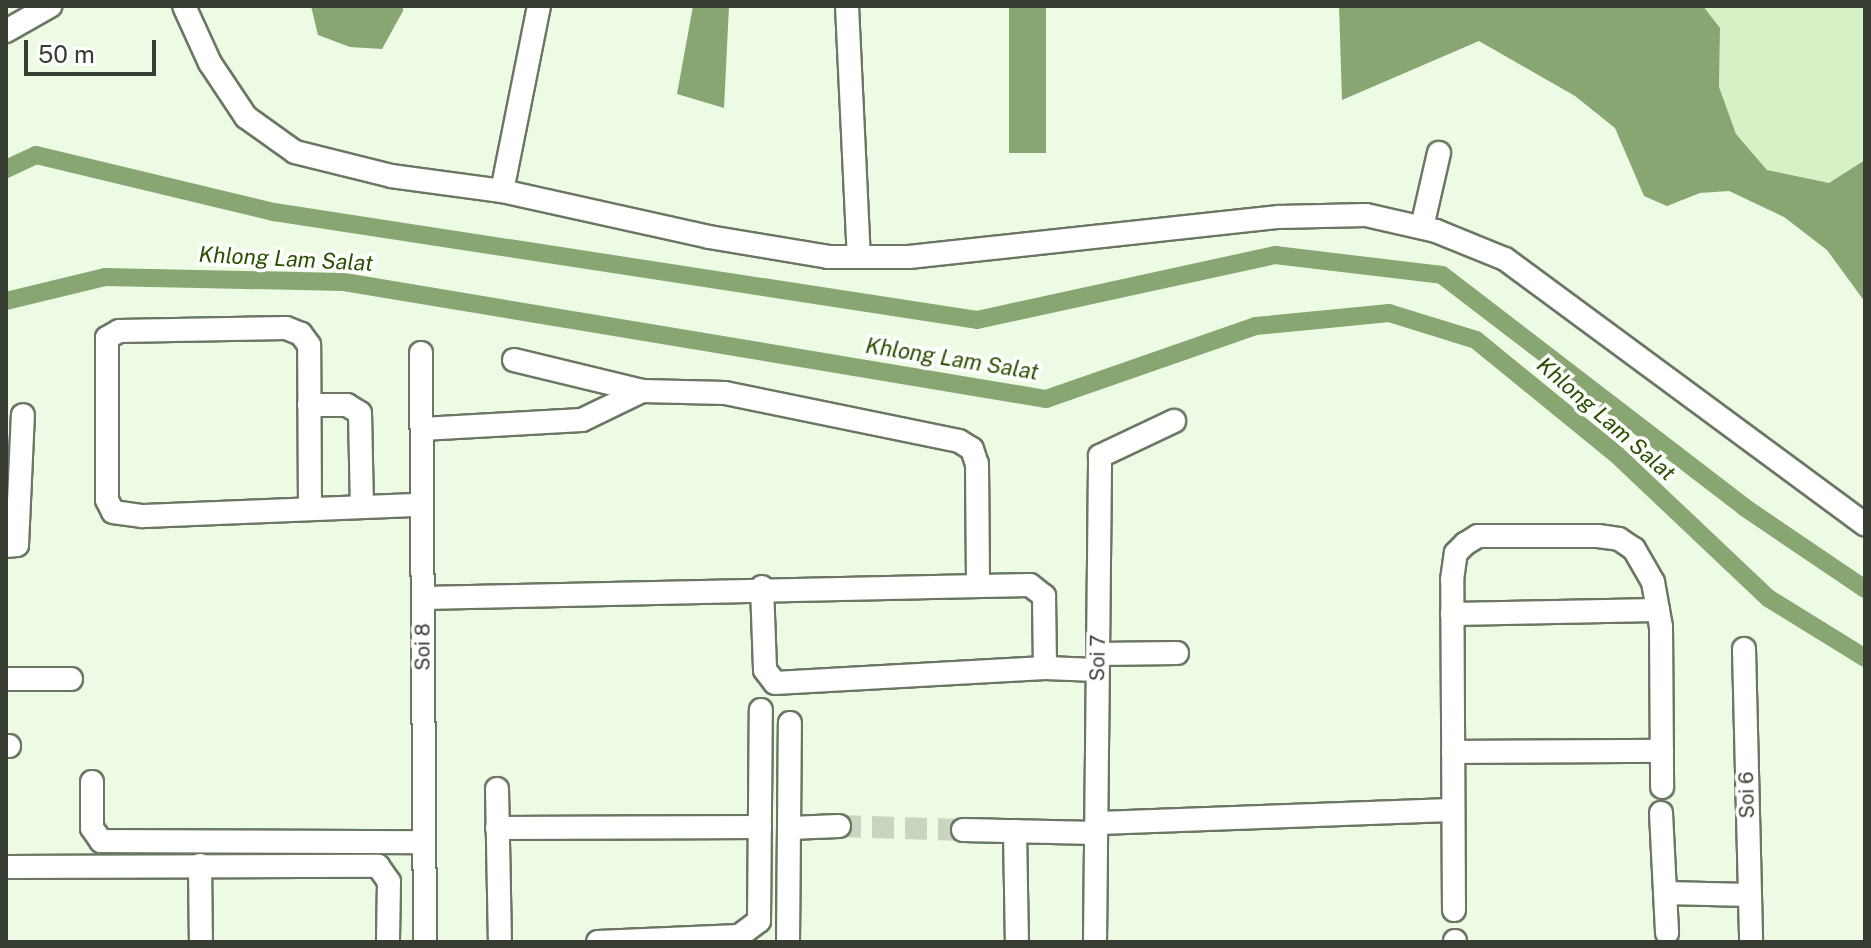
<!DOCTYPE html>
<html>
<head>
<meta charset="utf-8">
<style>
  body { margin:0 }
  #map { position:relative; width:1871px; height:948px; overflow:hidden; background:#edfbe4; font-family:"Public Sans",sans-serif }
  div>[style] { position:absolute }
  .green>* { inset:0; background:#d7f1c6 }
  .water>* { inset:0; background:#87a672; transform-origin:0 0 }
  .canal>* { height:18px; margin:-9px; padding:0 9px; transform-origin:9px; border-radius:9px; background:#87a672 }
  .minor-tunnel>* { height:22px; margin-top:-11px; transform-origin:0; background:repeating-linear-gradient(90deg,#c9d5c1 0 22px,transparent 0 33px) }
  .roads { filter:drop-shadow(2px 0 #6b7764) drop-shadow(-2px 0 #6b7764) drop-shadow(0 2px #6b7764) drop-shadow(0 -2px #6b7764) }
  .minor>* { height:22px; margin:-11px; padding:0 11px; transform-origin:11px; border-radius:11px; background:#fff }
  span { translate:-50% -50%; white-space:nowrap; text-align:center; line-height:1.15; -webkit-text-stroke:7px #fff; paint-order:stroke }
  .street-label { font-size:20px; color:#383d34 }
  .water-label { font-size:22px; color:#2a5000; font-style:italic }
  .frame { position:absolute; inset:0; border:8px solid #383d34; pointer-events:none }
  .scale { position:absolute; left:24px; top:40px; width:132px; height:36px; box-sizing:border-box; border:4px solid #383d34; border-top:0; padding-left:10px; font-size:24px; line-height:28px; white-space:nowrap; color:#383d34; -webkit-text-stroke:6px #fff; paint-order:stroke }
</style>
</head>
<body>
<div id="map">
  <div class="green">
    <i style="clip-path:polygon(1703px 6px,1865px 6px,1865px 160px,1829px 183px,1767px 170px,1736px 134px,1719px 87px,1720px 28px)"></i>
  </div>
  <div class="water">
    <i style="clip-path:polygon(311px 6px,403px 6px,403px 11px,382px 49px,350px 47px,318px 35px)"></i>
    <i style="clip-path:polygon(693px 6px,729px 6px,724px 108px,677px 94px)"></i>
    <i style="left:1009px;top:6px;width:37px;height:147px"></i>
    <i style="clip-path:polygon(1339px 6px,1703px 6px,1720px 28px,1719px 87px,1736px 134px,1767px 170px,1829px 183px,1865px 160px,1865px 302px,1827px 250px,1784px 217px,1729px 191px,1700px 193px,1667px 206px,1644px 196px,1615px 128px,1575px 96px,1479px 41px,1342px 100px)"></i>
  </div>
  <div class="canal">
    <i style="left:6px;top:169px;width:33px;rotate:-25deg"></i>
    <i style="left:36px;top:155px;width:245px;rotate:13.5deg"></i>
    <i style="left:274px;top:212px;width:711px;rotate:8.73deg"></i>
    <i style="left:977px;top:320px;width:305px;rotate:-12.3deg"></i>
    <i style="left:1275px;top:255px;width:168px;rotate:6.8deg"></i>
    <i style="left:1442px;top:275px;width:381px;rotate:37.5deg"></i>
    <i style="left:1744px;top:507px;width:146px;rotate:34.1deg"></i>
    <i style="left:6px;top:301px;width:102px;rotate:-13.6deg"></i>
    <i style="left:105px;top:277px;width:239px;rotate:1.2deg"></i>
    <i style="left:344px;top:282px;width:712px;rotate:9.46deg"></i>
    <i style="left:1046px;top:399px;width:222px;rotate:-19.2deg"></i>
    <i style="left:1256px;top:326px;width:134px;rotate:-5.6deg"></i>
    <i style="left:1389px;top:313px;width:91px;rotate:17.2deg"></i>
    <i style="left:1476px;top:340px;width:182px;rotate:39.2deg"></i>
    <i style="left:1617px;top:455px;width:208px;rotate:43.4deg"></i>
    <i style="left:1768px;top:598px;width:114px;rotate:31.7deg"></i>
  </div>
  <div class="minor-tunnel">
    <i style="left:839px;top:826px;width:124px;rotate:1.8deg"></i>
  </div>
  <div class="roads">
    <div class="minor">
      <i style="left:184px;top:6px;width:63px;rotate:65.5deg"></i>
      <i style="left:210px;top:63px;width:65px;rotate:56.3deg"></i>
      <i style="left:246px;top:117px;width:60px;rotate:35.5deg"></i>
      <i style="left:295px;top:152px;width:99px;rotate:14deg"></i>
      <i style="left:391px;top:176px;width:112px;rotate:7.7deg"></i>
      <i style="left:502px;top:191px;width:212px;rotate:12.5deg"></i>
      <i style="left:709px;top:237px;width:121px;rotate:9.5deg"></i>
      <i style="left:828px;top:257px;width:81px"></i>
      <i style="left:909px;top:257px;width:372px;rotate:-6.2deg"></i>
      <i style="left:1279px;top:217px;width:87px;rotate:-1.3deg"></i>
      <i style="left:1366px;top:215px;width:72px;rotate:12.9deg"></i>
      <i style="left:1436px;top:231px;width:74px;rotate:22.1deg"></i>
      <i style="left:1505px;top:259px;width:447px;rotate:36.4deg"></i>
      <i style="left:847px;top:6px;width:251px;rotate:87.3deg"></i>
      <i style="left:6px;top:31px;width:51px;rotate:-29.6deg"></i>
      <i style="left:502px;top:191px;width:189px;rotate:-78.7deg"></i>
      <i style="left:1422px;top:227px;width:76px;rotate:-77.1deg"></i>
      <i style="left:421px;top:353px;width:589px;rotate:89.61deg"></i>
      <i style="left:514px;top:360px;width:132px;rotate:13.6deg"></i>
      <i style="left:309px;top:405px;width:38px"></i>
      <i style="left:347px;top:405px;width:15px;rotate:32deg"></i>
      <i style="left:360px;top:413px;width:94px;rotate:88.8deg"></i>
      <i style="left:422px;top:429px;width:160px;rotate:-3.2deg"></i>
      <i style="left:582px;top:420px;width:67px;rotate:-25.8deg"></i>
      <i style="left:642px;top:391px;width:83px;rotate:1.4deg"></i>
      <i style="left:725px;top:393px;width:239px;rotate:11.6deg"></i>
      <i style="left:959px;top:441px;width:15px;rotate:32deg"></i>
      <i style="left:972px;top:449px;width:16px;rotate:72deg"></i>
      <i style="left:977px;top:464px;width:121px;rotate:89.5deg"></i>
      <i style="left:310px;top:509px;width:164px;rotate:-90.3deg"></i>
      <i style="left:309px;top:345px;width:14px;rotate:-126deg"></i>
      <i style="left:301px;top:334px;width:16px;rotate:-158deg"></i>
      <i style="left:286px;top:328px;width:167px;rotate:179deg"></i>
      <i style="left:119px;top:331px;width:14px;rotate:150deg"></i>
      <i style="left:107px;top:338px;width:162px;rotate:90deg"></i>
      <i style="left:107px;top:500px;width:13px;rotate:63deg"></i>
      <i style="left:113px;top:512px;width:30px;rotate:8deg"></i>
      <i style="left:143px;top:516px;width:279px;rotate:-2.3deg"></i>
      <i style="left:6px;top:546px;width:11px;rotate:-5deg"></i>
      <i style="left:17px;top:545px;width:130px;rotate:-87.4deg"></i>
      <i style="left:762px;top:587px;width:83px;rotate:87.9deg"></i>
      <i style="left:765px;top:670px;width:16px;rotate:52deg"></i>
      <i style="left:775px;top:683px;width:270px;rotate:-3.2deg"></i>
      <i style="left:1045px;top:668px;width:52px;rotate:2.2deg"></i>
      <i style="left:423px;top:598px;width:607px;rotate:-1.23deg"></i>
      <i style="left:1030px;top:585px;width:18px;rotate:38deg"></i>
      <i style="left:1044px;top:596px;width:72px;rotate:89.2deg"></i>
      <i style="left:1452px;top:614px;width:206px;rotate:-1.1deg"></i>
      <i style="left:1744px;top:649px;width:293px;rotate:88.6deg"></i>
      <i style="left:1098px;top:654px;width:79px;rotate:-0.7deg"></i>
      <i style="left:6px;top:679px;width:65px"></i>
      <i style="left:6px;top:746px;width:3px"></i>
      <i style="left:1453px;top:752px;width:209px;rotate:-0.3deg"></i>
      <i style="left:92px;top:782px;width:46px;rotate:90deg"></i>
      <i style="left:92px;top:828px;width:16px;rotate:55deg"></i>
      <i style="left:101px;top:841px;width:323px;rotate:0.2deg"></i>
      <i style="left:497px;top:789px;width:153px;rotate:88.9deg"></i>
      <i style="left:1661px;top:813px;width:120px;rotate:87.1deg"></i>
      <i style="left:1097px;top:823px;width:356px;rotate:-2.1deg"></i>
      <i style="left:497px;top:828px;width:263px;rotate:-0.2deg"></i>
      <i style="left:790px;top:828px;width:49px;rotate:-2.3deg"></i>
      <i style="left:963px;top:830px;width:133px;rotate:1.3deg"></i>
      <i style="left:1015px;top:831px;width:111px;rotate:89deg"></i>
      <i style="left:200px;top:865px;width:77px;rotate:89.3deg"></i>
      <i style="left:6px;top:867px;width:372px;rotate:-0.2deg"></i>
      <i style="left:378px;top:866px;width:19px;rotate:55deg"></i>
      <i style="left:389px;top:882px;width:60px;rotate:91deg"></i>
      <i style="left:1665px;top:893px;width:85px;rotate:1.3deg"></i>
      <i style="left:1454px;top:910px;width:330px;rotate:-90.3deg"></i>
      <i style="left:1452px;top:580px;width:27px;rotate:-82deg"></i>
      <i style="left:1456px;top:553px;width:13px;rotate:-45deg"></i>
      <i style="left:1465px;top:544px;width:15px;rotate:-32deg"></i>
      <i style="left:1478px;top:536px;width:120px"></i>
      <i style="left:1598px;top:536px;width:21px;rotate:8deg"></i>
      <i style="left:1619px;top:539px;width:18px;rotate:34deg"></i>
      <i style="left:1634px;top:549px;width:38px;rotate:60deg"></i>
      <i style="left:1653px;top:582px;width:46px;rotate:79.9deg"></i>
      <i style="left:1661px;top:627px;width:160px;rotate:89.6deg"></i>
      <i style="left:1455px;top:941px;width:1px;rotate:90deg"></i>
      <i style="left:598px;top:942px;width:141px;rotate:-2.4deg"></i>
      <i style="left:739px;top:936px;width:25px;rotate:-37deg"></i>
      <i style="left:759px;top:921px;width:211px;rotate:-89.5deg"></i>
      <i style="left:788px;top:942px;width:219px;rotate:-89.5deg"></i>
      <i style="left:1095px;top:942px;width:486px;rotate:-89.4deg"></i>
      <i style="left:1100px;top:456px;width:82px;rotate:-25.3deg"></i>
    </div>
  </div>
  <div class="street-label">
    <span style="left:423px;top:647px;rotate:-90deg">Soi 8</span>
    <span style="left:1098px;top:658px;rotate:-89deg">Soi 7</span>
    <span style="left:1747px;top:795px;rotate:-91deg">Soi 6</span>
  </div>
  <div class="water-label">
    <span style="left:286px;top:259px;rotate:3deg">Khlong Lam Salat</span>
    <span style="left:952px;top:359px;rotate:9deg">Khlong Lam Salat</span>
    <span style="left:1606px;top:419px;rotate:41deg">Khlong Lam Salat</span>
  </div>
  <div class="frame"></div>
  <div class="scale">50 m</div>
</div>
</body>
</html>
